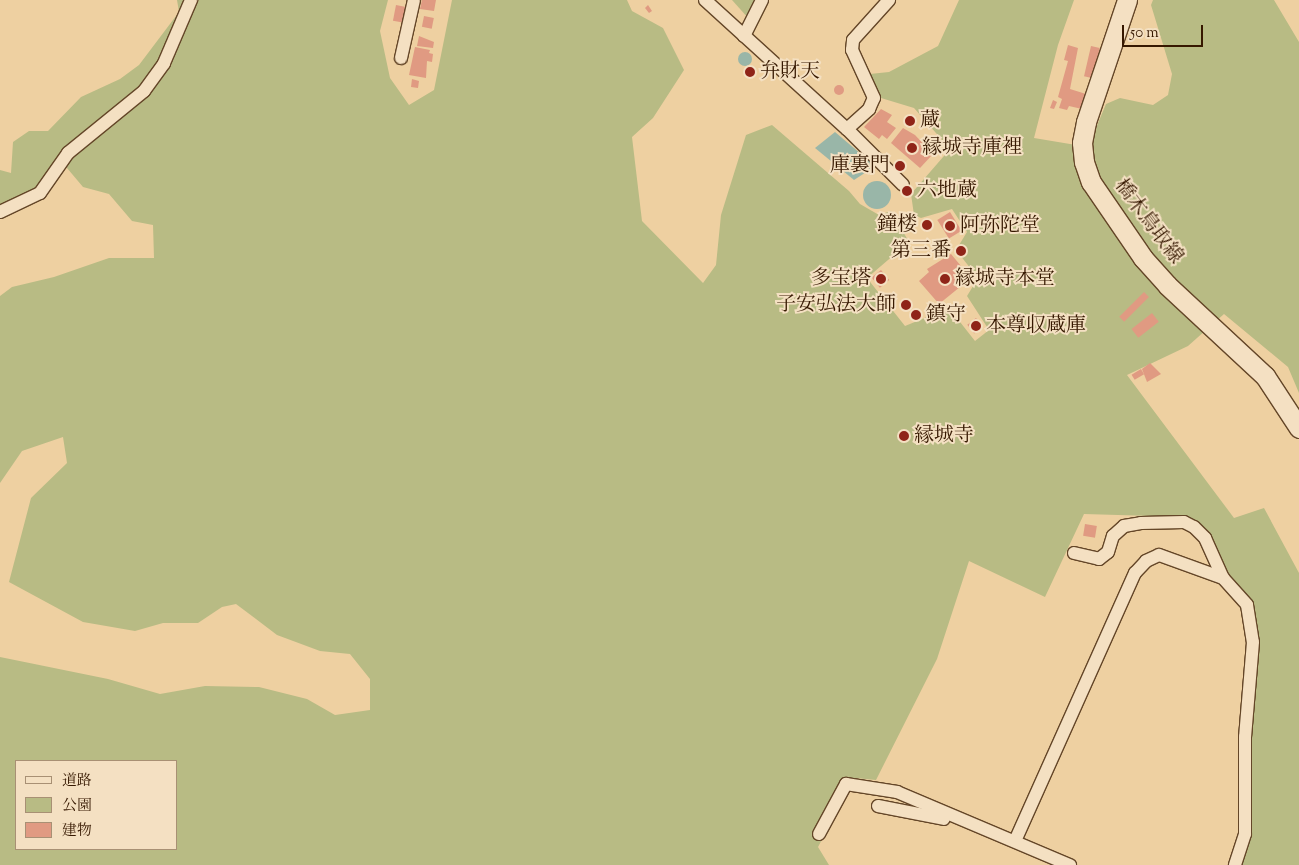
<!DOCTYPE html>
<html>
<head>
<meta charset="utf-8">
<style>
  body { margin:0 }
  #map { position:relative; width:1299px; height:865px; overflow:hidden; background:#eed0a1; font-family:"Sorts Mill Goudy","Noto Serif JP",serif }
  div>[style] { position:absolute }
  .green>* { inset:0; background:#b8bb84 }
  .water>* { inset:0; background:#99b6a8 }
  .round { border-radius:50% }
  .building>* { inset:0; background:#e09a82; transform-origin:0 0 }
  .roads { filter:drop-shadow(1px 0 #644628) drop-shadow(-1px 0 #644628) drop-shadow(0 1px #644628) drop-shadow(0 -1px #644628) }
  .street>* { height:12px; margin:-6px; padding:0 6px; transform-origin:6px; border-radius:6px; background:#f4e0c2 }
  .secondary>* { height:19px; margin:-9.5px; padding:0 9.5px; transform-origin:9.5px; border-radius:9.5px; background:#f4e0c2 }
  .dots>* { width:14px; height:14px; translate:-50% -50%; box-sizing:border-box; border:2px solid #f4e0c2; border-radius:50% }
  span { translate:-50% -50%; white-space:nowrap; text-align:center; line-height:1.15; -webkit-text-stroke:4px #f4e0c2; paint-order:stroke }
  .poi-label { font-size:20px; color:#361800 }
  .left { translate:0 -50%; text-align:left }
  .right { translate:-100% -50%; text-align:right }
  .street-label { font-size:20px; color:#361800 }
  .legend { position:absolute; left:15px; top:760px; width:162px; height:90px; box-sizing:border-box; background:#f4e0c2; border:1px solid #a89074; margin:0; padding:6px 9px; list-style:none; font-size:15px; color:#361800 }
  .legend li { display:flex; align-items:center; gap:10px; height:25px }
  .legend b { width:25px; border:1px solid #a89074 }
  .scale { position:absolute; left:1122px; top:25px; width:81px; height:22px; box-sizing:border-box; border:2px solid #361800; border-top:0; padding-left:6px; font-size:15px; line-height:18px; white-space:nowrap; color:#361800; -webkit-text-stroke:4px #f4e0c2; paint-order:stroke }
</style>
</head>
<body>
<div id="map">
  <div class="green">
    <i style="clip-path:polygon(evenodd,177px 0,388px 0,380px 31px,390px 78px,409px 105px,434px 90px,452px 0,627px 0,632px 11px,663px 28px,684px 70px,653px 118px,632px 137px,642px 221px,703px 283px,716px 265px,721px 215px,746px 135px,772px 125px,849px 191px,860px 204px,879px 215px,891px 211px,909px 242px,867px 278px,905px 326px,949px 308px,975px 341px,989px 330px,967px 296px,978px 278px,956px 250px,967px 232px,952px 209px,921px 218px,914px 215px,911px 194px,950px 149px,914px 108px,881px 98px,870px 74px,889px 72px,938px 46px,959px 0,1074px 0,1058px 45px,1034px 138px,1088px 147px,1106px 104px,1120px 98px,1153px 105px,1168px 95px,1172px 74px,1151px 5px,1153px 0,1274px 0,1299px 42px,1299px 393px,1288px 367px,1224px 314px,1188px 346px,1127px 375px,1234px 518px,1264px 508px,1299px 573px,1299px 865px,1240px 865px,1250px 834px,1251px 736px,1258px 644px,1253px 603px,1227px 575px,1186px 517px,1084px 514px,1045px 597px,969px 561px,937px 659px,876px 780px,855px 778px,818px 847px,829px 865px,0 865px,0 657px,108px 679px,160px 694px,205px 686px,259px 687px,307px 699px,335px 715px,370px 710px,370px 679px,350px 654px,320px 651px,277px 635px,236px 604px,222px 607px,198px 623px,163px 623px,135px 631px,83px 622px,9px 582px,31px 498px,67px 463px,63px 437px,22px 451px,0 483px,0 296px,12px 287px,54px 277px,109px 258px,154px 258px,153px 225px,132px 221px,109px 194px,83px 187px,67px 168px,63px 153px,37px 187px,0 205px,0 170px,11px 173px,13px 142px,29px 131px,48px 131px,81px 97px,120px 79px,139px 65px,179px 12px,177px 0,16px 761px,176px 761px,176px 849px,16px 849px,16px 761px)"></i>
    <i style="clip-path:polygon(732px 0,756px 0,749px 19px)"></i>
  </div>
  <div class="water">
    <i class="round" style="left:738px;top:52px;width:14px;height:14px"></i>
    <i style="clip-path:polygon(835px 132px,874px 165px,874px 167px,854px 180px,815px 148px)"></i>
    <i class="round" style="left:863px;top:181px;width:28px;height:28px"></i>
  </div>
  <div class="building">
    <i style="clip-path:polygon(422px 0,436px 0,434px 11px,420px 9px)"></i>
    <i style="left:396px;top:5px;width:10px;height:16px;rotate:11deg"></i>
    <i style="clip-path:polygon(648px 5px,652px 11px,649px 13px,645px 8px)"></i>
    <i style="left:424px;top:16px;width:10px;height:11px;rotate:11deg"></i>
    <i style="clip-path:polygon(419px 36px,434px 42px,433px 48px,417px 46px)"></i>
    <i style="clip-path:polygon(1068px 45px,1078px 48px,1070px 89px,1086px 94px,1082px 109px,1069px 106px,1067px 110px,1059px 108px,1062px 99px,1058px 97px,1068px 61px,1064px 60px)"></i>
    <i style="left:1091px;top:46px;width:9px;height:31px;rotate:13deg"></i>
    <i style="clip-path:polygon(415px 47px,430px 50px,429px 53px,433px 54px,432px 62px,427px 61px,426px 78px,409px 75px)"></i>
    <i style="clip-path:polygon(412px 79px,419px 81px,418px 88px,411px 87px)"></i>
    <i class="round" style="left:834px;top:85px;width:10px;height:10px"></i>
    <i style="clip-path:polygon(1053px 100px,1057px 102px,1054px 109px,1050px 108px)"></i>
    <i style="clip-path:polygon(881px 109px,892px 115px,887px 122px,896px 128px,887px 139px,882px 135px,879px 139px,864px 127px)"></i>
    <i style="clip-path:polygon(909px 115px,917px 122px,911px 128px,904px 120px)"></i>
    <i style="clip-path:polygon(903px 128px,915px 135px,933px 154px,920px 168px,891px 143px)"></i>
    <i style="clip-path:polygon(899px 163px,904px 167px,901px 170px,897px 166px)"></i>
    <i style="left:950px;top:212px;width:22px;height:15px;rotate:58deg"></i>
    <i style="left:928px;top:219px;width:11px;height:7px;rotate:68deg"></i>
    <i style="clip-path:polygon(951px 254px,971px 278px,939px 304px,919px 281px,929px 272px,927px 269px)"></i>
    <i style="left:881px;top:270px;width:13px;height:12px;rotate:51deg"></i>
    <i style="left:1144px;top:292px;width:7px;height:35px;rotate:45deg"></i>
    <i style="left:1152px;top:313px;width:11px;height:26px;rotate:52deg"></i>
    <i style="left:976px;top:318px;width:11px;height:11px;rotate:52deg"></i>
    <i style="clip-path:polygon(1150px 363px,1161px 374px,1147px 382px,1142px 369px)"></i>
    <i style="left:1141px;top:369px;width:6px;height:11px;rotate:59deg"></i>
    <i style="left:1085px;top:524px;width:12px;height:12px;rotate:9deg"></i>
  </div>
  <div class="roads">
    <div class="street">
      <i style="left:705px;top:0;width:192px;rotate:42.3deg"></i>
      <i style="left:847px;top:129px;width:79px;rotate:45deg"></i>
      <i style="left:744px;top:36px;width:40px;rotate:-63.4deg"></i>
      <i style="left:401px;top:58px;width:59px;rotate:-77.4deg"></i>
      <i style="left:847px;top:129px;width:30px;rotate:-42deg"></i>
      <i style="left:869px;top:109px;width:12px;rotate:-66deg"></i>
      <i style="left:874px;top:98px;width:53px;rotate:-114.6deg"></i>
      <i style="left:852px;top:50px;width:10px;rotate:-84deg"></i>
      <i style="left:853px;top:40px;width:54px;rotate:-48deg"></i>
      <i style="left:0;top:212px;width:44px;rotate:-25.4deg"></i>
      <i style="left:40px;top:193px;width:49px;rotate:-55deg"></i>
      <i style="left:68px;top:153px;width:98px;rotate:-39.2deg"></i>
      <i style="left:144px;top:91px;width:34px;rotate:-54deg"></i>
      <i style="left:164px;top:63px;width:69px;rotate:-66.8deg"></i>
      <i style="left:1074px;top:553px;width:26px;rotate:13deg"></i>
      <i style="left:1099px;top:559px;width:11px;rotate:-38deg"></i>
      <i style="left:1108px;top:552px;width:17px;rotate:-73deg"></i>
      <i style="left:1113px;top:536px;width:15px;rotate:-42deg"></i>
      <i style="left:1124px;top:526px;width:17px;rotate:-10deg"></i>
      <i style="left:1141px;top:523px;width:43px;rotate:-1.3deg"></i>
      <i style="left:1184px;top:522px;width:11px;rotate:27deg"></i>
      <i style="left:1194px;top:527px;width:16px;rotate:45deg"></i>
      <i style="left:1205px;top:538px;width:44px;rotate:65.8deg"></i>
      <i style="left:1223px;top:578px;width:36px;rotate:48deg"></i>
      <i style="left:1247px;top:605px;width:37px;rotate:81deg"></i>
      <i style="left:1253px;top:642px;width:95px;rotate:94.8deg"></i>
      <i style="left:1245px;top:737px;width:97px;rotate:90deg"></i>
      <i style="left:1245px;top:834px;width:33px;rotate:108deg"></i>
      <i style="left:878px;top:806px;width:67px;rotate:11.1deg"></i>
      <i style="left:819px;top:834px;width:57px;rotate:-61.6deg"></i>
      <i style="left:846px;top:784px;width:52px;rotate:8.9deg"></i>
      <i style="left:897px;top:792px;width:188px;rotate:22.9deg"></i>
      <i style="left:1015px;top:841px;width:294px;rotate:-65.9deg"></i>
      <i style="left:1135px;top:573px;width:16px;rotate:-47deg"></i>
      <i style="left:1146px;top:561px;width:14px;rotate:-25deg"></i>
      <i style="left:1159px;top:555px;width:68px;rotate:19.8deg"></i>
    </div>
    <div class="secondary">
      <i style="left:1127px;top:0;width:129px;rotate:108.6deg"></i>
      <i style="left:1086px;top:122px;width:21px;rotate:101deg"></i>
      <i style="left:1082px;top:143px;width:19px;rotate:84deg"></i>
      <i style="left:1084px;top:162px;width:21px;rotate:71deg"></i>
      <i style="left:1091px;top:182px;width:92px;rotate:55.6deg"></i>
      <i style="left:1143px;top:258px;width:36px;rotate:48deg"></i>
      <i style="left:1167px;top:285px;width:134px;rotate:42.9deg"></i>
      <i style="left:1265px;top:376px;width:62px;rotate:56.8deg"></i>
    </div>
  </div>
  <div class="dots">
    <i style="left:750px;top:72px;background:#8f2418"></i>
    <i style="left:910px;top:121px;background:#8f2418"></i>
    <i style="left:912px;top:148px;background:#8f2418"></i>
    <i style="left:900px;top:166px;background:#8f2418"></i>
    <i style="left:907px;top:191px;background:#8f2418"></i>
    <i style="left:927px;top:225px;background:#8f2418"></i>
    <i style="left:950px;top:226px;background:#8f2418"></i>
    <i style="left:961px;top:251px;background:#8f2418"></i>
    <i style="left:881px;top:279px;background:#8f2418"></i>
    <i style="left:945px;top:279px;background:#8f2418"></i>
    <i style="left:906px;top:305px;background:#8f2418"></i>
    <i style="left:916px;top:315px;background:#8f2418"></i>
    <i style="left:976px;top:326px;background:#8f2418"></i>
    <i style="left:904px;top:436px;background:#8f2418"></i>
  </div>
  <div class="poi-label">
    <span class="left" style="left:760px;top:72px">弁財天</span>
    <span class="left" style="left:920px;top:121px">蔵</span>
    <span class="left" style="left:922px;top:148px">縁城寺庫裡</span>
    <span class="right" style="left:890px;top:166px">庫裏門</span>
    <span class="left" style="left:917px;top:191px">六地蔵</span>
    <span class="right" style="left:917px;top:225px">鐘楼</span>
    <span class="left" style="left:960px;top:226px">阿弥陀堂</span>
    <span class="right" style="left:951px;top:251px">第三番</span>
    <span class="right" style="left:871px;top:279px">多宝塔</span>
    <span class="left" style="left:955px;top:279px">縁城寺本堂</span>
    <span class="right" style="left:896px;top:305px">子安弘法大師</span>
    <span class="left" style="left:926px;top:315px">鎮守</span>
    <span class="left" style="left:986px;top:326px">本尊収蔵庫</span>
    <span class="left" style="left:914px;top:436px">縁城寺</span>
  </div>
  <div class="street-label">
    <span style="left:1148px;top:222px;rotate:53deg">橋木鳥取線</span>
  </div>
  <ul class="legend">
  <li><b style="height:6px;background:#f4e0c2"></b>道路</li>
  <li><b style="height:14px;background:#b8bb84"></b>公園</li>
  <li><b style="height:14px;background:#e09a82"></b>建物</li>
  </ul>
  <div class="scale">50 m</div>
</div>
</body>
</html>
